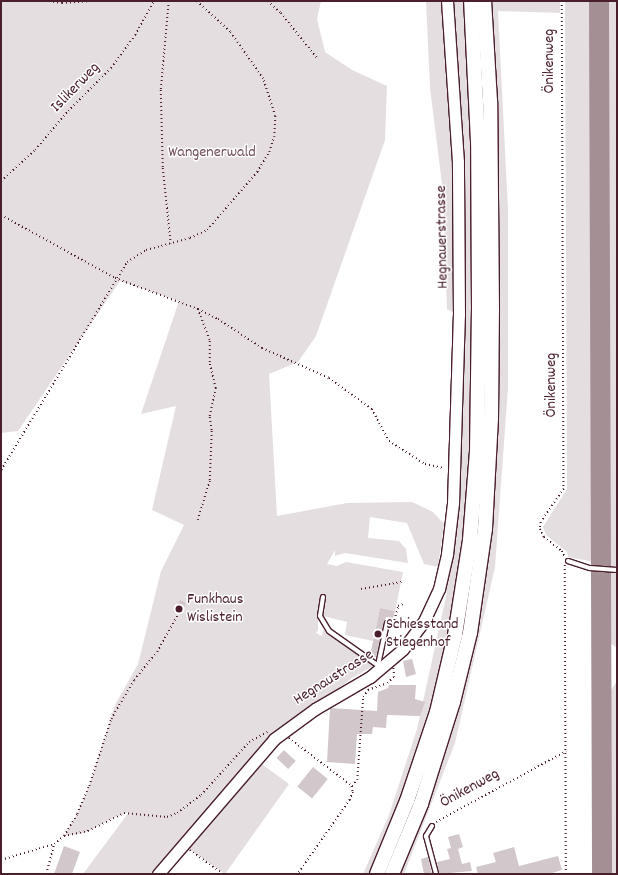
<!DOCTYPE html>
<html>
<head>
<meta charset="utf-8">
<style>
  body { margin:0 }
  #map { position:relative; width:618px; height:875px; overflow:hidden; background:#fff; font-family:Dekko,sans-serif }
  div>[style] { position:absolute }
  .green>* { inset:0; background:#e5dee0 }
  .taxiway>* { height:20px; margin:-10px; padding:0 10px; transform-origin:10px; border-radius:10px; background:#a48f95 }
  .building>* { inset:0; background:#d2c7cb; transform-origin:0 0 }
  .path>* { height:1.5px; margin-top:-0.75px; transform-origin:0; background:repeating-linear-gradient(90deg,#4a1f2b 0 1px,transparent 0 4px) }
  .roads { filter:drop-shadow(1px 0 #4a1f2b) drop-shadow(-1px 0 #4a1f2b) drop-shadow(0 1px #4a1f2b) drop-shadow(0 -1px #4a1f2b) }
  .lane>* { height:4px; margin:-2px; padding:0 2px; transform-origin:2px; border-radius:2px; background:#fff }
  .secondary>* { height:11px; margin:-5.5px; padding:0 5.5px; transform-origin:5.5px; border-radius:5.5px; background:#fff }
  .highway>* { height:14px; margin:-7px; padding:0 7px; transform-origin:7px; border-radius:7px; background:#fff }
  .dots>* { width:11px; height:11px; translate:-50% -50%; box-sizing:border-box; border:2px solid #fff; border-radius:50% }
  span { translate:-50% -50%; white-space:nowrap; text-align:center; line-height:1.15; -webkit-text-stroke:3px #fff; paint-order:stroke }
  .street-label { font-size:16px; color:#4a1f2b }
  .park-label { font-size:16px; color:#714f58 }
  .poi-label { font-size:16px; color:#4a1f2b }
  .left { translate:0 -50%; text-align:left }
  .frame { position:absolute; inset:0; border:2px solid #4a1f2b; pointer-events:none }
</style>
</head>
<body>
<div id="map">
  <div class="green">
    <i style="clip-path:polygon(1px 1px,321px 1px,317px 19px,325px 52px,352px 70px,387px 86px,385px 140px,316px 336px,298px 362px,269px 374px,277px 516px,347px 503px,412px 502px,433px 512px,444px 524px,438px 567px,424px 564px,407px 523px,370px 517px,368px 538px,399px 541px,406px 549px,408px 563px,345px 553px,335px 556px,335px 550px,327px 564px,337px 566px,346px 562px,403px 572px,395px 611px,380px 608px,373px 641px,345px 635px,347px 622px,319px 615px,321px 597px,318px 615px,318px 630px,316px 633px,322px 636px,323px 630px,375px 665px,352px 678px,302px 717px,255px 759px,289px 784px,225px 874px,180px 843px,154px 874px,83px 874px,129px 812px,113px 818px,85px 833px,64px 836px,77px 814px,89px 786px,115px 705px,138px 664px,161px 571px,184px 525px,152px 510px,176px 406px,141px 414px,179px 301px,120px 281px,18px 431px,1px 433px)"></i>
    <i style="clip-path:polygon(426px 1px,560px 1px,560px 13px,498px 11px,508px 210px,508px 388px,495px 567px,455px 743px,404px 874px,363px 874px,389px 815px,417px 729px,447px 592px,439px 589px,443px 571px,459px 316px,447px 309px,443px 192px,430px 88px)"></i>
    <i style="clip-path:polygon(565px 1px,592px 1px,595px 562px,568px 557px,567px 552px,546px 535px,543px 527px,567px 489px)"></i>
    <i style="clip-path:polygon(604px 1px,617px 1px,617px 648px,606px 640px)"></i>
    <i style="clip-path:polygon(617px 681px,617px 874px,607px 874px,606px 706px,611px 690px)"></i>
  </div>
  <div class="taxiway">
    <i style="left:599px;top:1px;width:873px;rotate:89.8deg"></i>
  </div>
  <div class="building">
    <i style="clip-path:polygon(180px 600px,186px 603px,181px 615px,173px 612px)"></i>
    <i style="clip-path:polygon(380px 608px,395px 611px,393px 618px,386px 617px,376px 657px,370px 656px)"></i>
    <i style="clip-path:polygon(412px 659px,416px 674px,406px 677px,403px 661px)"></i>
    <i style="clip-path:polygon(389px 685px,416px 685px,415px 699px,425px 702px,420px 716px,387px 715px,386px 728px,373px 727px,372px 734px,357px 734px,355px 764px,327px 762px,330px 708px,377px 711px,378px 692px,388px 688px)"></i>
    <i style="left:284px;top:750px;width:16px;height:11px;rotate:43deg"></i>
    <i style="left:313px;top:767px;width:19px;height:25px;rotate:39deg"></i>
    <i style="clip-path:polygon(459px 834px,463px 847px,458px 849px,462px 864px,470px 862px,472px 871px,439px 874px,437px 862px,450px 859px,447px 849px,451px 848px,448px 837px)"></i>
    <i style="clip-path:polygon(64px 846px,80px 852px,72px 874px,54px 874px)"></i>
    <i style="clip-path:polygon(514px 847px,519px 866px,558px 856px,562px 870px,549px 874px,478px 874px,476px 867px,496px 862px,493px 853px)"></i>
    <i style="clip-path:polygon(428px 857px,432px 874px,424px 874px,421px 859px)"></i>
  </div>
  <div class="path">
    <i style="left:49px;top:1px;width:13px;rotate:9deg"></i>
    <i style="left:62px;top:3px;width:26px;rotate:-4deg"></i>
    <i style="left:169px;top:1px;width:89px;rotate:95.1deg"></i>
    <i style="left:161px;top:90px;width:78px;rotate:88.5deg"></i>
    <i style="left:163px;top:168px;width:76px;rotate:84deg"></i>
    <i style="left:268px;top:1px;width:18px;rotate:43deg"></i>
    <i style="left:281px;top:13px;width:58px;rotate:51.3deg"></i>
    <i style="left:562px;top:1px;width:488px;rotate:89.8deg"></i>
    <i style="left:564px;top:489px;width:40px;rotate:124.9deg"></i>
    <i style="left:541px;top:522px;width:7px;rotate:98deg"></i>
    <i style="left:540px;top:529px;width:9px;rotate:63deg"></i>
    <i style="left:544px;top:537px;width:23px;rotate:38deg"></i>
    <i style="left:562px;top:551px;width:7px;rotate:63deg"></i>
    <i style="left:1px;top:181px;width:46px;rotate:-42.4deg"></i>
    <i style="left:35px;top:150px;width:51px;rotate:-49.8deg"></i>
    <i style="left:68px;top:111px;width:61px;rotate:-45deg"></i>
    <i style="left:111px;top:68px;width:41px;rotate:-54deg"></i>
    <i style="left:135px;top:35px;width:39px;rotate:-61deg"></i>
    <i style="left:1px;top:215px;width:130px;rotate:28.9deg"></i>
    <i style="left:115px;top:278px;width:89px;rotate:20.5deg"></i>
    <i style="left:198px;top:309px;width:22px;rotate:27deg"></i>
    <i style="left:218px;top:319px;width:53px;rotate:33.4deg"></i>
    <i style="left:262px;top:348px;width:73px;rotate:24.1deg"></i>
    <i style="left:329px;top:378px;width:53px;rotate:35.8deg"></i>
    <i style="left:372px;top:409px;width:36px;rotate:62deg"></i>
    <i style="left:389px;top:441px;width:43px;rotate:32.6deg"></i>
    <i style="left:425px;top:464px;width:19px;rotate:12deg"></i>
    <i style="left:198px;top:309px;width:34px;rotate:69deg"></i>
    <i style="left:210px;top:341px;width:23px;rotate:90deg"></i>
    <i style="left:210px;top:364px;width:25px;rotate:76deg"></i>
    <i style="left:216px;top:388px;width:30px;rotate:102deg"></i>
    <i style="left:210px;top:417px;width:14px;rotate:82deg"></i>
    <i style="left:212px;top:431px;width:50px;rotate:92.3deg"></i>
    <i style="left:210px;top:481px;width:41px;rotate:107.1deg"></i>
    <i style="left:1px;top:470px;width:243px;rotate:-58.8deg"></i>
    <i style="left:127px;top:262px;width:22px;rotate:-32deg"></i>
    <i style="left:146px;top:250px;width:46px;rotate:-15.3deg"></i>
    <i style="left:190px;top:238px;width:19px;rotate:-25deg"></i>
    <i style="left:207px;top:230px;width:77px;rotate:-49.2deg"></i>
    <i style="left:257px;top:172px;width:23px;rotate:-59deg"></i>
    <i style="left:269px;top:152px;width:16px;rotate:-72deg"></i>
    <i style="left:274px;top:137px;width:21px;rotate:-87deg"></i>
    <i style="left:275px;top:116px;width:39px;rotate:-108deg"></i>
    <i style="left:263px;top:79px;width:57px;rotate:-125.1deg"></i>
    <i style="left:230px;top:32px;width:46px;rotate:-137.6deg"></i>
    <i style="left:565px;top:565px;width:309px;rotate:89.8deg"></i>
    <i style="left:361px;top:589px;width:41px;rotate:-9.9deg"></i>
    <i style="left:393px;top:624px;width:19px;rotate:-74deg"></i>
    <i style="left:398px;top:606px;width:5px;rotate:-22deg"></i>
    <i style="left:289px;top:738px;width:79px;rotate:37.3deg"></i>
    <i style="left:352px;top:786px;width:6px;rotate:81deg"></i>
    <i style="left:353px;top:792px;width:9px;rotate:111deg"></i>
    <i style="left:350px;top:800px;width:90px;rotate:125.1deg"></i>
    <i style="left:352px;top:786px;width:8px;rotate:-50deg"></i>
    <i style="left:357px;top:780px;width:83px;rotate:-85.9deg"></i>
    <i style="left:363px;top:697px;width:9px;rotate:-54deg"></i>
    <i style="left:368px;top:690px;width:20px;rotate:-20deg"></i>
    <i style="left:387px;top:683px;width:9px;rotate:-41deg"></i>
    <i style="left:394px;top:677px;width:9px;rotate:-96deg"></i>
    <i style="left:436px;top:822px;width:148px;rotate:-28.6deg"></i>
    <i style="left:64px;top:836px;width:25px;rotate:-12deg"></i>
    <i style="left:88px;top:831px;width:40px;rotate:-26.6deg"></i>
    <i style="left:124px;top:813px;width:43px;rotate:5.3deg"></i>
    <i style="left:167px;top:817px;width:11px;rotate:-22deg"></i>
    <i style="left:177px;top:813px;width:30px;rotate:-37deg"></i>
    <i style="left:201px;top:795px;width:72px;rotate:-47.8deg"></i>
    <i style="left:249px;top:742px;width:21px;rotate:-29deg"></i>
    <i style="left:190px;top:850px;width:41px;rotate:36deg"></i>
    <i style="left:1px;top:860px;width:55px;rotate:-16.8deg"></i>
    <i style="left:54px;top:844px;width:13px;rotate:-39deg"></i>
    <i style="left:64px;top:836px;width:26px;rotate:-59deg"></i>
    <i style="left:77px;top:814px;width:30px;rotate:-67deg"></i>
    <i style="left:89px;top:786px;width:71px;rotate:-71.8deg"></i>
    <i style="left:111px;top:719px;width:45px;rotate:-59.5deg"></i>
    <i style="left:134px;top:680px;width:36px;rotate:-51deg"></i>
    <i style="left:157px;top:652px;width:43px;rotate:-61.1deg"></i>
    <i style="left:46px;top:874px;width:31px;rotate:-75deg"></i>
  </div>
  <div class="roads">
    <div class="lane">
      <i style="left:568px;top:561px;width:23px;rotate:18deg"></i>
      <i style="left:590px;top:568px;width:27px;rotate:4deg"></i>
      <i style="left:323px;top:597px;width:19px;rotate:99deg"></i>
      <i style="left:320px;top:616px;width:17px;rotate:59deg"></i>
      <i style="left:329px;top:631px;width:62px;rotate:35.2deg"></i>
      <i style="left:378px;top:665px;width:43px;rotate:-77.9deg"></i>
      <i style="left:432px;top:826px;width:12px;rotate:121deg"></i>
      <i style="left:426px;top:836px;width:39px;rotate:75deg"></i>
    </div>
    <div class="secondary">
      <i style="left:158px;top:874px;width:178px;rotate:-49.3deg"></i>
      <i style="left:274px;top:739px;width:51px;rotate:-36.2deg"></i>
      <i style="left:315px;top:709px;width:64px;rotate:-30.2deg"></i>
      <i style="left:370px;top:677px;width:43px;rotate:-40.3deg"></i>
      <i style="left:403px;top:649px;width:35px;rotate:-53deg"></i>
      <i style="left:424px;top:621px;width:35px;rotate:-65deg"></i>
      <i style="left:439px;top:589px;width:36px;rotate:-77deg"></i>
      <i style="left:447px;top:554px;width:51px;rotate:-83.3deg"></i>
      <i style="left:453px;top:503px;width:188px;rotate:-88.2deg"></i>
      <i style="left:459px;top:315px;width:153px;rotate:-90.4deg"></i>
      <i style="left:458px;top:162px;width:161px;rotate:-93.9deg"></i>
    </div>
    <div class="highway">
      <i style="left:377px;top:874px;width:79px;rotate:-67.7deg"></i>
      <i style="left:407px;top:801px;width:94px;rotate:-71.4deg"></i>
      <i style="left:437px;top:712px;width:79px;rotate:-76.8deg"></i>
      <i style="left:455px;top:635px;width:96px;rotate:-81deg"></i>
      <i style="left:470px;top:540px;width:89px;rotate:-85.5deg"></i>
      <i style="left:477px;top:451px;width:142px;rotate:-89.2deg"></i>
      <i style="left:479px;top:309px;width:167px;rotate:-90.3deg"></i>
      <i style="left:478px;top:142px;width:141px;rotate:-92.8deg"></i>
      <i style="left:392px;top:874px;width:76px;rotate:-67.5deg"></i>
      <i style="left:421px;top:804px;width:107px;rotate:-72.6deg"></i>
      <i style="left:453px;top:702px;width:71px;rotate:-76.2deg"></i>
      <i style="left:470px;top:633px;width:105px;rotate:-81.8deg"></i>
      <i style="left:485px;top:529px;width:110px;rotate:-86.9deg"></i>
      <i style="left:491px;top:419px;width:109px;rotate:-89.5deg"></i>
      <i style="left:492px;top:310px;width:209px;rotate:-90.5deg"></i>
      <i style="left:490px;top:101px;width:100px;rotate:-93.4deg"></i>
    </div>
  </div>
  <div class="dots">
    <i style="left:179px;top:609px;background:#4a1f2b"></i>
    <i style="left:378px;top:634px;background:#4a1f2b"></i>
  </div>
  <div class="street-label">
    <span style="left:550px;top:61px;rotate:-90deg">Önikenweg</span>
    <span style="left:76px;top:88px;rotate:-46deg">Islikerweg</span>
    <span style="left:443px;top:237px;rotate:-91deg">Hegnauerstrasse</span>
    <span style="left:552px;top:385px;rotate:-90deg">Önikenweg</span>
    <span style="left:334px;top:678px;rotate:-32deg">Hegnaustrasse</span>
    <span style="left:470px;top:789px;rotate:-29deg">Önikenweg</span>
  </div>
  <div class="park-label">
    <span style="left:212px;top:153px">Wangenerwald</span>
  </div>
  <div class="poi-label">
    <span class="left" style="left:187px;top:609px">Funkhaus<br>Wislistein</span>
    <span class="left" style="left:386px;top:634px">Schiesstand<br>Stiegenhof</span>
  </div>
  <div class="frame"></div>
</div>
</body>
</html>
